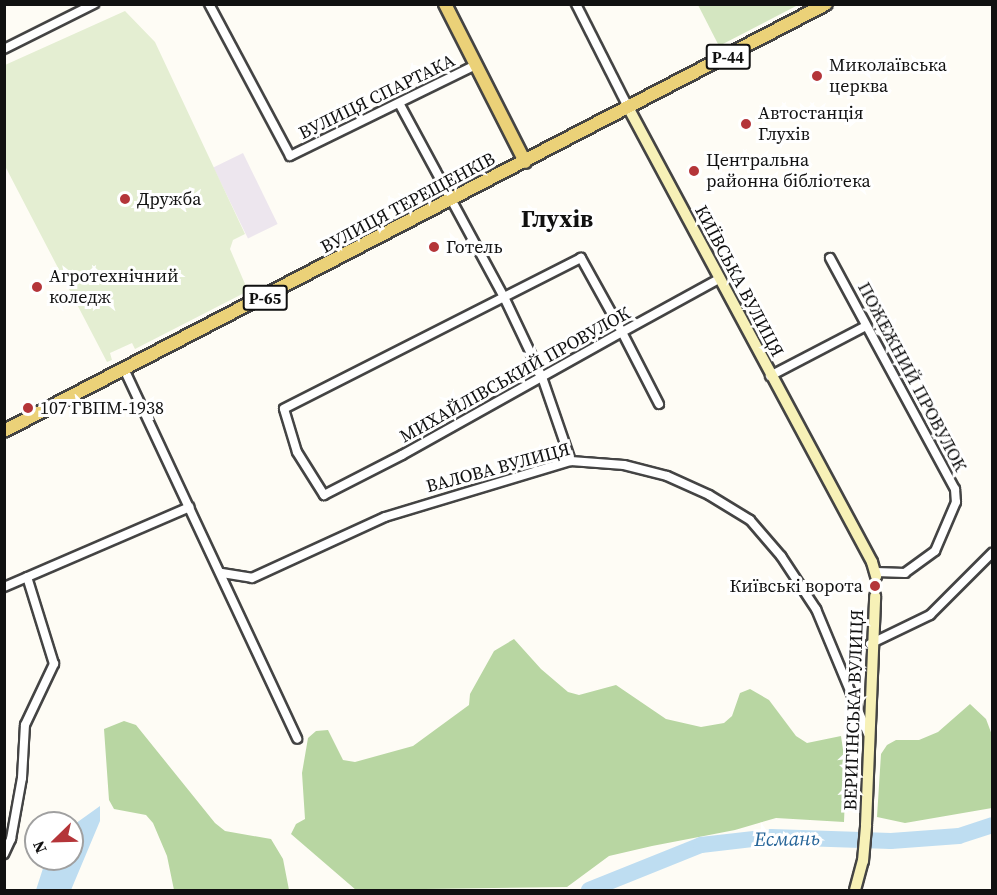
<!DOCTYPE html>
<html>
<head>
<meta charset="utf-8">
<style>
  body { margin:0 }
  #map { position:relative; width:997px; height:895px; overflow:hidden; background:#fefcf5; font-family:"Source Serif 4",serif }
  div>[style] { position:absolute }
  .industrial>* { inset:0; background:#ede6ee; transform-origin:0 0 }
  .green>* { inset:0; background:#d4e6c1 }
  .forest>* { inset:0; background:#b8d6a2 }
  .pitch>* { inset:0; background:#e4eed2 }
  .water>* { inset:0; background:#beddf1 }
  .river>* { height:16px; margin:-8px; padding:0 8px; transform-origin:8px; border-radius:8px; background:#beddf1 }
  .secondary-tunnel>* { height:10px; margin-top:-5px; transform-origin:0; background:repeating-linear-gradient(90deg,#dad9d3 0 10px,transparent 0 15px) }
  .roads { filter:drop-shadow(2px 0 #444) drop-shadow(-2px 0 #444) drop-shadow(0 2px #444) drop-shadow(0 -2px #444) }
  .street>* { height:8px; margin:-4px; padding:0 4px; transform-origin:4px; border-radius:4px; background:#fff }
  .secondary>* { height:10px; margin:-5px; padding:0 5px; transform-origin:5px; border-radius:5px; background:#f7f1b7 }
  .primary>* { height:12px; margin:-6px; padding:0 6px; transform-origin:6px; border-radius:6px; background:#ebd178 }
  .dots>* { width:16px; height:16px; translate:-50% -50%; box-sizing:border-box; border:3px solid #fff; border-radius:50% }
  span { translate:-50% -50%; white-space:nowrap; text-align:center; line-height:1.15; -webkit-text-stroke:6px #fff; paint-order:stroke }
  .shield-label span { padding:2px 4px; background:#fff; border:2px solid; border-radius:4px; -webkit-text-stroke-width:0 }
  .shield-label { font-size:16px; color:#111; font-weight:700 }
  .poi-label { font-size:18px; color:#111 }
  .left { translate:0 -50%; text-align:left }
  .right { translate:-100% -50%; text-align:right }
  .street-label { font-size:18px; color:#111 }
  .water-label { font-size:20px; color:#256498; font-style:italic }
  .district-label { font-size:24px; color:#111; font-weight:700 }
  .frame { position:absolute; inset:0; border:6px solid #111; pointer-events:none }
  .north { position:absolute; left:24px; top:811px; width:60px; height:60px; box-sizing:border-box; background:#fff; border:2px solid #a0a0a0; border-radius:50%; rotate:247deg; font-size:16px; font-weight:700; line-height:24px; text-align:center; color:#111 }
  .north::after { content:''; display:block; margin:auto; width:21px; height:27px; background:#b43539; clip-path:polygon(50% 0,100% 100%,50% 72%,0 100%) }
</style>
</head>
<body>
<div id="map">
  <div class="industrial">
    <i style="left:243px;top:153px;width:79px;height:33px;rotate:64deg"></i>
  </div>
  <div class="green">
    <i style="clip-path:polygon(798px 5px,719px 46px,698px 5px,798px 4px)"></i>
  </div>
  <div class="forest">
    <i style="clip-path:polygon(514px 639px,541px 669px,568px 692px,579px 695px,616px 685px,666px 719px,701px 727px,724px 723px,732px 716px,740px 693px,750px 689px,769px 700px,796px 736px,807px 743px,841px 736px,846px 770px,844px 822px,776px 818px,735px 830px,652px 846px,609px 856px,567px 887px,356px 890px,291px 834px,296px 824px,305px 819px,302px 773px,308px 738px,316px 731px,328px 730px,343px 760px,355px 762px,413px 746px,469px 705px,470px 694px,494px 651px)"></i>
    <i style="clip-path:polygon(970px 704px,986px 719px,992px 735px,992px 808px,905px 823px,877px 817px,881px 754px,887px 745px,896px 740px,919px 740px,938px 732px)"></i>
    <i style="clip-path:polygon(124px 721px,136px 725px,215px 823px,225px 831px,271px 839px,283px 859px,289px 890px,174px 890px,167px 856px,153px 823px,146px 815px,114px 809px,109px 800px,104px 729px)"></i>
  </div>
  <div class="pitch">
    <i style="clip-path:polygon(125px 11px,155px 42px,245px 234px,233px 240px,230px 249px,248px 291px,135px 349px,132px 343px,110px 353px,112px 360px,107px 362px,5px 166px,5px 65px)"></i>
  </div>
  <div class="water">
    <i style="clip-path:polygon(100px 806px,100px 821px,71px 890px,36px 890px,46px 859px,72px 859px,72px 826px)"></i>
  </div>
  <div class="river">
    <i style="left:589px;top:890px;width:121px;rotate:-21.9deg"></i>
    <i style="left:701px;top:845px;width:70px;rotate:-6.5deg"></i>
    <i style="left:771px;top:837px;width:120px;rotate:1.9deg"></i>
    <i style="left:891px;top:841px;width:68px;rotate:-4.2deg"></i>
    <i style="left:959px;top:836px;width:35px;rotate:-18deg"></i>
  </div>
  <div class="secondary-tunnel">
    <i style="left:875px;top:596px;width:20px;rotate:-87deg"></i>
  </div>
  <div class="roads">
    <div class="street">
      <i style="left:209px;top:4px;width:172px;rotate:61.9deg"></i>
      <i style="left:290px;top:156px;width:207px;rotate:-26.1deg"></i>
      <i style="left:576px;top:4px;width:118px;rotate:63.2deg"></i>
      <i style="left:4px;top:49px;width:101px;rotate:-26.6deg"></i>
      <i style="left:399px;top:103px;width:221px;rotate:61.6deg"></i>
      <i style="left:504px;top:297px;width:89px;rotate:64.6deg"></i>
      <i style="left:542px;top:377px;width:89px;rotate:71deg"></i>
      <i style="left:830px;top:258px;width:263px;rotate:61.6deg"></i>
      <i style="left:955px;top:489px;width:13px;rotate:86deg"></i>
      <i style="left:956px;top:502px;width:53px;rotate:113.2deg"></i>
      <i style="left:935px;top:551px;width:37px;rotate:144deg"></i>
      <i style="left:905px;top:573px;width:29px;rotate:-178deg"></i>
      <i style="left:125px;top:371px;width:406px;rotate:64.9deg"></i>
      <i style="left:770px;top:376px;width:108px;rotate:-27.5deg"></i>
      <i style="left:659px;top:404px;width:81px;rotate:-117.2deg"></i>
      <i style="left:622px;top:332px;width:85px;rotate:-119deg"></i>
      <i style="left:581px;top:258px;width:333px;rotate:153.1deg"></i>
      <i style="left:284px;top:409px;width:45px;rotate:73.2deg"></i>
      <i style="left:297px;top:452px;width:51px;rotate:57.9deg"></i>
      <i style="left:324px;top:495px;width:88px;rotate:-27.1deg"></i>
      <i style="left:402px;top:455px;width:252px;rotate:-29.2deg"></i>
      <i style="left:622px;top:332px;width:111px;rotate:-28.7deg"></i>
      <i style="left:222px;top:573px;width:30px;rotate:9deg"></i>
      <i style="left:252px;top:578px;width:146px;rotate:-24.6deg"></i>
      <i style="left:385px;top:517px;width:194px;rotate:-16.8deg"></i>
      <i style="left:571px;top:461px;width:53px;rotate:4.3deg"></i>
      <i style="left:624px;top:465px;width:44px;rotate:14.3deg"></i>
      <i style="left:667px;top:476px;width:46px;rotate:24.3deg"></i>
      <i style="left:709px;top:495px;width:48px;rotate:31.4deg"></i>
      <i style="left:750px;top:520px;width:48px;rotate:49.3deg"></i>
      <i style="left:781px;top:556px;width:64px;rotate:56.6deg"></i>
      <i style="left:816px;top:609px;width:135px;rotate:67.4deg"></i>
      <i style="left:4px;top:587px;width:202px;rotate:-23.3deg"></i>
      <i style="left:870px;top:644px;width:67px;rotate:-25.8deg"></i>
      <i style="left:930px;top:615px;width:88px;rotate:-45deg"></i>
      <i style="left:4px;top:854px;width:17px;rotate:-65deg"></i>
      <i style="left:11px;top:839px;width:62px;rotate:-79.8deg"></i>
      <i style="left:22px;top:778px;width:53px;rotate:-86.8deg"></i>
      <i style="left:25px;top:725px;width:68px;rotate:-64.6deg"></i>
      <i style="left:54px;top:664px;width:91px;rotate:-107.2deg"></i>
    </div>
    <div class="secondary">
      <i style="left:629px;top:109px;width:514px;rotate:61.79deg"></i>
      <i style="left:872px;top:562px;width:15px;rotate:74deg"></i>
      <i style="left:855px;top:890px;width:30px;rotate:-75deg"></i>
      <i style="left:863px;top:861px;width:36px;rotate:-85deg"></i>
      <i style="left:866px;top:825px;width:229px;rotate:-87.7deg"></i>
    </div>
    <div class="primary">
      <i style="left:445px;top:4px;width:177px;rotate:63.1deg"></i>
      <i style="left:4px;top:431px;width:926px;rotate:-27.45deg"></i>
    </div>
  </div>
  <div class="dots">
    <i style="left:817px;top:76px;background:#b43539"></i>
    <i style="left:746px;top:124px;background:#b43539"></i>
    <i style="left:694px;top:171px;background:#b43539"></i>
    <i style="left:125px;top:199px;background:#b43539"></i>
    <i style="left:434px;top:247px;background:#b43539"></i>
    <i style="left:37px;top:287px;background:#b43539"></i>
    <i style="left:28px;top:408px;background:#b43539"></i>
    <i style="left:875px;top:586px;background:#b43539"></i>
  </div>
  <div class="shield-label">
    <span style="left:728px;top:57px">Р-44</span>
    <span style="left:265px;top:298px">Р-65</span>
  </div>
  <div class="poi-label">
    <span class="left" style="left:829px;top:76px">Миколаївська<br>церква</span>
    <span class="left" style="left:758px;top:124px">Автостанція<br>Глухів</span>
    <span class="left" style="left:706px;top:171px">Центральна<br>районна бібліотека</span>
    <span class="left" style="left:137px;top:199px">Дружба</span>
    <span class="left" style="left:446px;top:247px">Готель</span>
    <span class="left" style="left:49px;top:287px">Агротехнічний<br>коледж</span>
    <span class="left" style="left:40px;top:408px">107 ГВПМ-1938</span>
    <span class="right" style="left:863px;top:586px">Київські ворота</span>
  </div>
  <div class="street-label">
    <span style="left:377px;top:97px;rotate:-26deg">ВУЛИЦЯ СПАРТАКА</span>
    <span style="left:408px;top:203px;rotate:-28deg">ВУЛИЦЯ ТЕРЕЩЕНКІВ</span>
    <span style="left:739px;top:281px;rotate:62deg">КИЇВСЬКА ВУЛИЦЯ</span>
    <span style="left:515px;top:375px;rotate:-29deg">МИХАЙЛІВСЬКИЙ ПРОВУЛОК</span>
    <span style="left:912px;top:377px;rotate:62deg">ПОЖЕЖНИЙ ПРОВУЛОК</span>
    <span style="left:498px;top:468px;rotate:-15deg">ВАЛОВА ВУЛИЦЯ</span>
    <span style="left:854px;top:710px;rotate:-88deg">ВЕРИГІНСЬКА ВУЛИЦЯ</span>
  </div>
  <div class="water-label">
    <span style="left:787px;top:839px;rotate:-1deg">Есмань</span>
  </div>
  <div class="district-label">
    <span style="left:557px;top:219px">Глухів</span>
  </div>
  <div class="frame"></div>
  <div class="north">N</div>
</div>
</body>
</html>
